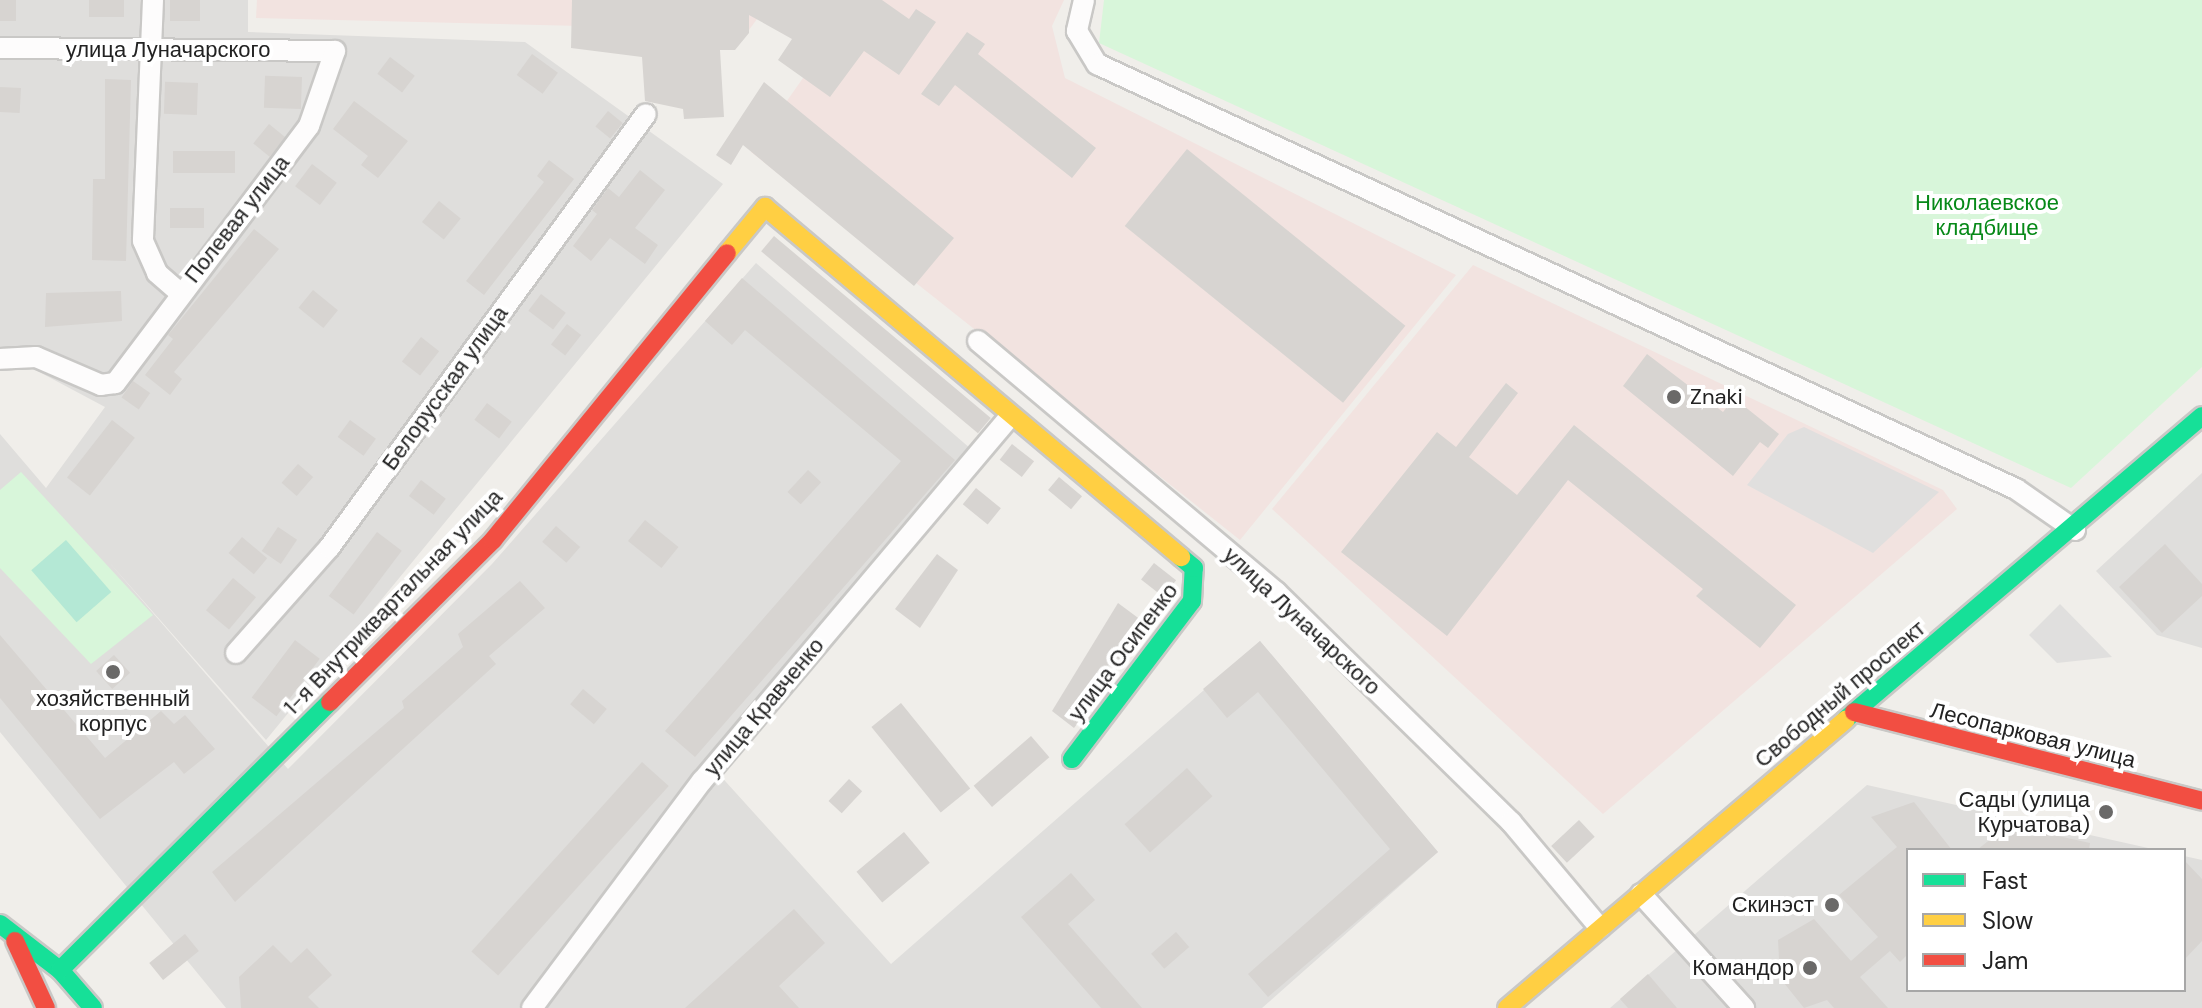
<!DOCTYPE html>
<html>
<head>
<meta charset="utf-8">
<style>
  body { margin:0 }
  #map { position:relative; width:2202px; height:1008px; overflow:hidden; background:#f0eeea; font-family:"DM Sans",sans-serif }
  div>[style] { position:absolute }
  .residential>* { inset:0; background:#dfdedc }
  .commercial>* { inset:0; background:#f2e3e0 }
  .park>* { inset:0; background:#d8f6da }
  .pitch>* { inset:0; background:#b4e8d5; transform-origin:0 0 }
  .parking>* { inset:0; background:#e0dfde }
  .building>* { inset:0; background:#d7d4d1; transform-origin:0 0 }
  .roads { filter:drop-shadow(2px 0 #c9c8c6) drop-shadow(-2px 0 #c9c8c6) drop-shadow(0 2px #c9c8c6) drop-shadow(0 -2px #c9c8c6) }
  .street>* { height:20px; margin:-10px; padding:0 10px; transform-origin:10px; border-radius:10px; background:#fdfcfc }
  .fast>* { height:18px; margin:-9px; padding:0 9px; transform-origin:9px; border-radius:9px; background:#16e098 }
  .slow>* { height:18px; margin:-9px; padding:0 9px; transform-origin:9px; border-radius:9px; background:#ffcf43 }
  .jam>* { height:18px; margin:-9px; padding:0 9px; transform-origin:9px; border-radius:9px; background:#f24e42 }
  .dots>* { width:22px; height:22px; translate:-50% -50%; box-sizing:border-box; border:4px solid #fff; border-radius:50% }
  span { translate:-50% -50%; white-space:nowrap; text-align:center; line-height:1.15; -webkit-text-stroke:8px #fff; paint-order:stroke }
  .street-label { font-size:22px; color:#222 }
  .park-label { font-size:22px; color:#078918 }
  .poi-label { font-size:22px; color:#222 }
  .left { translate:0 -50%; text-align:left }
  .right { translate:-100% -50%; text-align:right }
  .legend { position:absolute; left:1906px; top:848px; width:280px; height:144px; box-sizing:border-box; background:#fff; border:2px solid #a7a7a7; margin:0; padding:10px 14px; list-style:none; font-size:24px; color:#222 }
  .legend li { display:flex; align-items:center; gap:16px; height:40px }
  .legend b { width:40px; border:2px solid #a7a7a7 }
</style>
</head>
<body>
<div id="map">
  <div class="residential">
    <i style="clip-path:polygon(0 0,248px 0,248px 32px,525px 42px,723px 184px,266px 740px,108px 561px,288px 769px,492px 564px,756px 263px,971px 449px,707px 761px,891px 964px,1260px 641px,1438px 852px,1262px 1008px,226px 1008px,0 732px,0 434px,46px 488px,105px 407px,0 351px)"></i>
    <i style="clip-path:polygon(2202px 473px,2202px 648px,2157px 635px,2096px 571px)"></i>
    <i style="clip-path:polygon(1867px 785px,2157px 850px,1908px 850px,1908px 990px,2184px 990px,2184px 856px,2202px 860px,2202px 1008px,1610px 1008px)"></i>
  </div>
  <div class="commercial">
    <i style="clip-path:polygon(257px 0,771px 0,749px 30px,256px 18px)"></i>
    <i style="clip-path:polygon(858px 0,1064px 0,1052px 26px,1065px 78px,1456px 275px,1240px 540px,751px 152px)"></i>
    <i style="clip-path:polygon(1473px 265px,1943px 490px,1957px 509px,1603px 814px,1272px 509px)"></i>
  </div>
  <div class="park">
    <i style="clip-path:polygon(1104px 0,2202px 0,2202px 367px,2071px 488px,1099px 43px)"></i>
    <i style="clip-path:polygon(21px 472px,153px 615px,91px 664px,0 568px,0 490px)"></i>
  </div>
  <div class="pitch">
    <i style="left:66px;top:540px;width:69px;height:46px;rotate:49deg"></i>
  </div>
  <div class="parking">
    <i style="clip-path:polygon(1804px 427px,1939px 492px,1873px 553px,1747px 485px,1788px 434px)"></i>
    <i style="clip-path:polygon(2060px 604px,2112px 657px,2057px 663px,2029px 635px)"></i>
  </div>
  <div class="building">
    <i style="left:0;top:0;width:16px;height:21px"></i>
    <i style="left:89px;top:0;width:35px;height:17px"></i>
    <i style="left:170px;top:0;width:30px;height:21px"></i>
    <i style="clip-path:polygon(572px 0,882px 0,909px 19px,916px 9px,936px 22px,899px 75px,864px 51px,830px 97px,778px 60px,792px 39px,749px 15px,749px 33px,735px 50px,720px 50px,724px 117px,684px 119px,683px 109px,645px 101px,642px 57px,571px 48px)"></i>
    <i style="clip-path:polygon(967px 32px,985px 44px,978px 54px,1096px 148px,1072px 178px,955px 85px,939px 106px,921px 94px)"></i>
    <i style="left:532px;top:54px;width:32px;height:26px;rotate:36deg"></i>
    <i style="left:390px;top:57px;width:31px;height:21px;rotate:37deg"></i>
    <i style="left:302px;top:77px;width:32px;height:37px;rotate:92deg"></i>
    <i style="clip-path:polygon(105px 79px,131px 80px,126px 261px,92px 260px,93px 179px,105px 179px)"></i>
    <i style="clip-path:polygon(764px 82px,954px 238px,914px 286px,743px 145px,731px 165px,716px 155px)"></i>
    <i style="left:198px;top:83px;width:32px;height:33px;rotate:92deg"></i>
    <i style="left:0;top:87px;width:21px;height:25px;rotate:3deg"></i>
    <i style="clip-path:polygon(354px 101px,408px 141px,378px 178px,361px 165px,368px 156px,333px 129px)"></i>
    <i style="left:608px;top:111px;width:19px;height:20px;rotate:39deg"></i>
    <i style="left:269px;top:124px;width:21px;height:25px;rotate:39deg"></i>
    <i style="left:1187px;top:149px;width:281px;height:99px;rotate:39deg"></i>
    <i style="left:235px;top:151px;width:22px;height:62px;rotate:90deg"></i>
    <i style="clip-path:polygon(549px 160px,574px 179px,484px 295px,466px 281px,544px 182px,537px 176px)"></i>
    <i style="left:312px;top:164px;width:31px;height:28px;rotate:37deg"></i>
    <i style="clip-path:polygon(640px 170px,665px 190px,635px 228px,658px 245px,645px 264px,610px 238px,591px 261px,573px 246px,597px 214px,592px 210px,608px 188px,619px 197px)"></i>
    <i style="left:439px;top:201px;width:28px;height:27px;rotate:39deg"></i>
    <i style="left:170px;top:208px;width:34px;height:20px"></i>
    <i style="clip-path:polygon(254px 229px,279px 249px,174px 372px,182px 379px,170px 395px,145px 375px,173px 339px,168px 335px)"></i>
    <i style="left:774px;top:236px;width:283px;height:20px;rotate:40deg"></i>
    <i style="clip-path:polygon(742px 278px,955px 460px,695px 757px,665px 731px,901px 461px,745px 330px,732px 345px,705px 321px)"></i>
    <i style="left:313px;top:290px;width:32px;height:23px;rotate:39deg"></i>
    <i style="clip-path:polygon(121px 291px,122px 321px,45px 327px,46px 293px)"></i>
    <i style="left:541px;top:294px;width:31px;height:21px;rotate:37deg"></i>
    <i style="left:567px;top:324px;width:18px;height:26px;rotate:38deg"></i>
    <i style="left:421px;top:337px;width:23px;height:31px;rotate:38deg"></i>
    <i style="clip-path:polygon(1647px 354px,1723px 412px,1734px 398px,1779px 434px,1768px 448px,1760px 442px,1733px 476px,1623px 386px)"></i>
    <i style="left:133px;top:381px;width:21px;height:20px;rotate:35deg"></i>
    <i style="clip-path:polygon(1506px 383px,1518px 393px,1469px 457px,1517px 495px,1574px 425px,1796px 605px,1760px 648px,1696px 596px,1703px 589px,1568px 480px,1447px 636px,1341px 552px,1437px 432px,1456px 447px)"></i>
    <i style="left:487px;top:403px;width:31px;height:21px;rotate:37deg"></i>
    <i style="left:112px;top:420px;width:29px;height:73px;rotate:38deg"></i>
    <i style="left:350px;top:420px;width:32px;height:21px;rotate:36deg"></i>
    <i style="left:1012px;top:444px;width:28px;height:20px;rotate:38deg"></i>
    <i style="left:298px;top:464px;width:20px;height:25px;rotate:41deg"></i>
    <i style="left:808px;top:470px;width:18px;height:30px;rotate:43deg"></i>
    <i style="left:1059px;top:477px;width:30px;height:17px;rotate:40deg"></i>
    <i style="left:421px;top:480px;width:31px;height:20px;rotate:37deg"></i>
    <i style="left:976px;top:488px;width:32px;height:21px;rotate:39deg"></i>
    <i style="left:645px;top:520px;width:43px;height:27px;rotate:39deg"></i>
    <i style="left:556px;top:526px;width:32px;height:21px;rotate:41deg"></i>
    <i style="left:278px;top:527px;width:23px;height:29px;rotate:34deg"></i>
    <i style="left:377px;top:532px;width:31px;height:80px;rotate:37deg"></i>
    <i style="left:242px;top:537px;width:33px;height:21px;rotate:40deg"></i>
    <i style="clip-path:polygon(2165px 544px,2202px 584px,2202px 596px,2162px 633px,2119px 587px)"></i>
    <i style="clip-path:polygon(937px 554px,958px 570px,920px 628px,895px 609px)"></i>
    <i style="left:1154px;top:563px;width:28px;height:21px;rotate:38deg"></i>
    <i style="left:233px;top:578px;width:30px;height:42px;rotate:40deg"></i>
    <i style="clip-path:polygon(520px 581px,545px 608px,489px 656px,496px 664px,235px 902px,212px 872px,404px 708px,402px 701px,463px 647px,458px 634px)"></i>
    <i style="clip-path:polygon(1118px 603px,1149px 626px,1074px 728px,1052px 711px)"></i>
    <i style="clip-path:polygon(0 635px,105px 758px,161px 711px,174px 724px,185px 715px,215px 749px,184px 774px,174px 762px,100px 819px,0 698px)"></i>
    <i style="left:295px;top:640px;width:31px;height:72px;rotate:37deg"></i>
    <i style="clip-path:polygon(1260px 641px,1438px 852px,1268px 997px,1248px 974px,1390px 849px,1258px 692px,1227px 718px,1203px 689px)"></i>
    <i style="left:114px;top:655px;width:24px;height:24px;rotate:48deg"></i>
    <i style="left:583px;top:689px;width:31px;height:20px;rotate:40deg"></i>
    <i style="left:901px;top:703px;width:110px;height:38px;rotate:51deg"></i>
    <i style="left:1031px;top:736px;width:28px;height:76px;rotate:49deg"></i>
    <i style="left:642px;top:762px;width:36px;height:255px;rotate:42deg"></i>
    <i style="left:1187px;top:768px;width:38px;height:84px;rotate:48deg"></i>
    <i style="left:849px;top:779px;width:18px;height:30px;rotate:43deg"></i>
    <i style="clip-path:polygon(1914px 802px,1952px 850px,1908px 850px,1908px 954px,1900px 962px,1890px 951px,1860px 977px,1888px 1008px,1834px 1008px,1827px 1000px,1804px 1008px,1780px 978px,1778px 940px,1814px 919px,1851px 961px,1878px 937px,1839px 895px,1897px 847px,1871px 817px)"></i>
    <i style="left:1579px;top:820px;width:23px;height:38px;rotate:47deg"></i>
    <i style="clip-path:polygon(2008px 825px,2090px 843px,2089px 850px,1977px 850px)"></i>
    <i style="left:904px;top:832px;width:40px;height:62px;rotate:50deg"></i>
    <i style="clip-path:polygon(2184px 860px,2202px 879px,2202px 941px,2184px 960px)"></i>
    <i style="clip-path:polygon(1071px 873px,1095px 900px,1068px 924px,1142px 1008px,1101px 1008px,1021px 917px)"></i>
    <i style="clip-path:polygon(794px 909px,825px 943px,779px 986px,799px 1008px,685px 1008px)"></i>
    <i style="left:1176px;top:932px;width:20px;height:33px;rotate:49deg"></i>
    <i style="left:185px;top:934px;width:22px;height:46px;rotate:51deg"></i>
    <i style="clip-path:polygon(273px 945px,291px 963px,307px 948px,332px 975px,308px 997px,319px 1008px,241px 1008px,239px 977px)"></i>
    <i style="clip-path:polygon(1648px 974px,1677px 1008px,1628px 1008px,1620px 999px)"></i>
  </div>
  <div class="roads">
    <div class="street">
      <i style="left:153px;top:0;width:241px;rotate:92.4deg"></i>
      <i style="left:143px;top:241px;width:35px;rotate:66deg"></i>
      <i style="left:157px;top:273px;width:29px;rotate:41deg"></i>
      <i style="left:1084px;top:0;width:32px;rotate:103deg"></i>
      <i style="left:1077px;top:31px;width:39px;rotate:59deg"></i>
      <i style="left:1097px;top:64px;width:1013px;rotate:24.82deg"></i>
      <i style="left:2016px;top:489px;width:72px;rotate:34.8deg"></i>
      <i style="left:0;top:48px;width:335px;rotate:0.5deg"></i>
      <i style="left:335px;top:51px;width:79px;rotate:109.1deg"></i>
      <i style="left:309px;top:126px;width:322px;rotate:127deg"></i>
      <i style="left:115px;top:383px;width:14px;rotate:172deg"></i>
      <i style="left:101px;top:385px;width:71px;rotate:-156.7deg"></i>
      <i style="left:36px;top:357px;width:36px;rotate:177deg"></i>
      <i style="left:978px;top:341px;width:390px;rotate:40.1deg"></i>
      <i style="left:1276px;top:592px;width:329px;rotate:44.4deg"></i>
      <i style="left:1511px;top:822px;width:138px;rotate:50deg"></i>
      <i style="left:236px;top:653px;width:140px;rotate:-48.5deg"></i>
      <i style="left:329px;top:548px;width:537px;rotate:-53.86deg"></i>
      <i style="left:1641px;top:894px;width:154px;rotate:47.9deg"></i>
      <i style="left:532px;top:1008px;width:284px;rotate:-53.2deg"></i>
      <i style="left:702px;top:781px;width:478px;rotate:-49.8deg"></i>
    </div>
    <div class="fast">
      <i style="left:1846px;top:719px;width:467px;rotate:-40.4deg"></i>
      <i style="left:1072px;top:759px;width:198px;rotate:-52.8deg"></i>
      <i style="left:1192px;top:601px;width:33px;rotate:-87deg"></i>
      <i style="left:1194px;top:568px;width:17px;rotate:-140deg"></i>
      <i style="left:0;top:924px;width:76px;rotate:37.5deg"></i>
      <i style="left:60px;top:970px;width:50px;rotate:49deg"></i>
      <i style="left:60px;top:970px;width:380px;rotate:-44.8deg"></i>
    </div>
    <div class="slow">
      <i style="left:727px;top:253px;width:60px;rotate:-50.4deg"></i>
      <i style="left:765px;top:207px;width:544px;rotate:40.08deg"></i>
      <i style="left:1507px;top:1008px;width:445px;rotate:-40.4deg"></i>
    </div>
    <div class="jam">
      <i style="left:330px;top:702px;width:230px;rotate:-44.8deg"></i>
      <i style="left:493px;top:540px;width:370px;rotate:-50.8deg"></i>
      <i style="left:1854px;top:712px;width:359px;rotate:14.3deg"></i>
      <i style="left:15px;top:941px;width:74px;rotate:65.2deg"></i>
    </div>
  </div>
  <div class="dots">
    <i style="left:1674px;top:397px;background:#6a6968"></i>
    <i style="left:113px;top:672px;background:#6a6968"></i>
    <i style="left:2106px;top:812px;background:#6a6968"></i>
    <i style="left:1832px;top:905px;background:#6a6968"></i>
    <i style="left:1810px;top:968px;background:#6a6968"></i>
  </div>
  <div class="street-label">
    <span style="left:168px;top:50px">улица Луначарского</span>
    <span style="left:237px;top:219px;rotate:-52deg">Полевая улица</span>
    <span style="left:445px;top:388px;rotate:-54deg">Белорусская улица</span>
    <span style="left:393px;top:602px;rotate:-46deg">1-я Внутриквартальная улица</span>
    <span style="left:1302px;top:621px;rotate:43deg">улица Луначарского</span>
    <span style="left:1123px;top:652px;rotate:-53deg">улица Осипенко</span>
    <span style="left:1840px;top:694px;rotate:-40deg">Свободный проспект</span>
    <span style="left:764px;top:707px;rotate:-50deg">улица Кравченко</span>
    <span style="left:2033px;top:735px;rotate:14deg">Лесопарковая улица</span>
  </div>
  <div class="park-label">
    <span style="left:1987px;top:215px">Николаевское<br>кладбище</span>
  </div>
  <div class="poi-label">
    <span class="left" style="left:1690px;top:397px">Znaki</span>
    <span style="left:113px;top:711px">хозяйственный<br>корпус</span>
    <span class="right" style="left:2090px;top:812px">Сады (улица<br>Курчатова)</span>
    <span class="right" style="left:1814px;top:905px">Скинэст</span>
    <span class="right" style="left:1794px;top:968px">Командор</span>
  </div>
  <ul class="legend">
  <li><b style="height:10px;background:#16e098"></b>Fast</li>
  <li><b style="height:10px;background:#ffcf43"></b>Slow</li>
  <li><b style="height:10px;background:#f24e42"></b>Jam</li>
  </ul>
</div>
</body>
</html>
